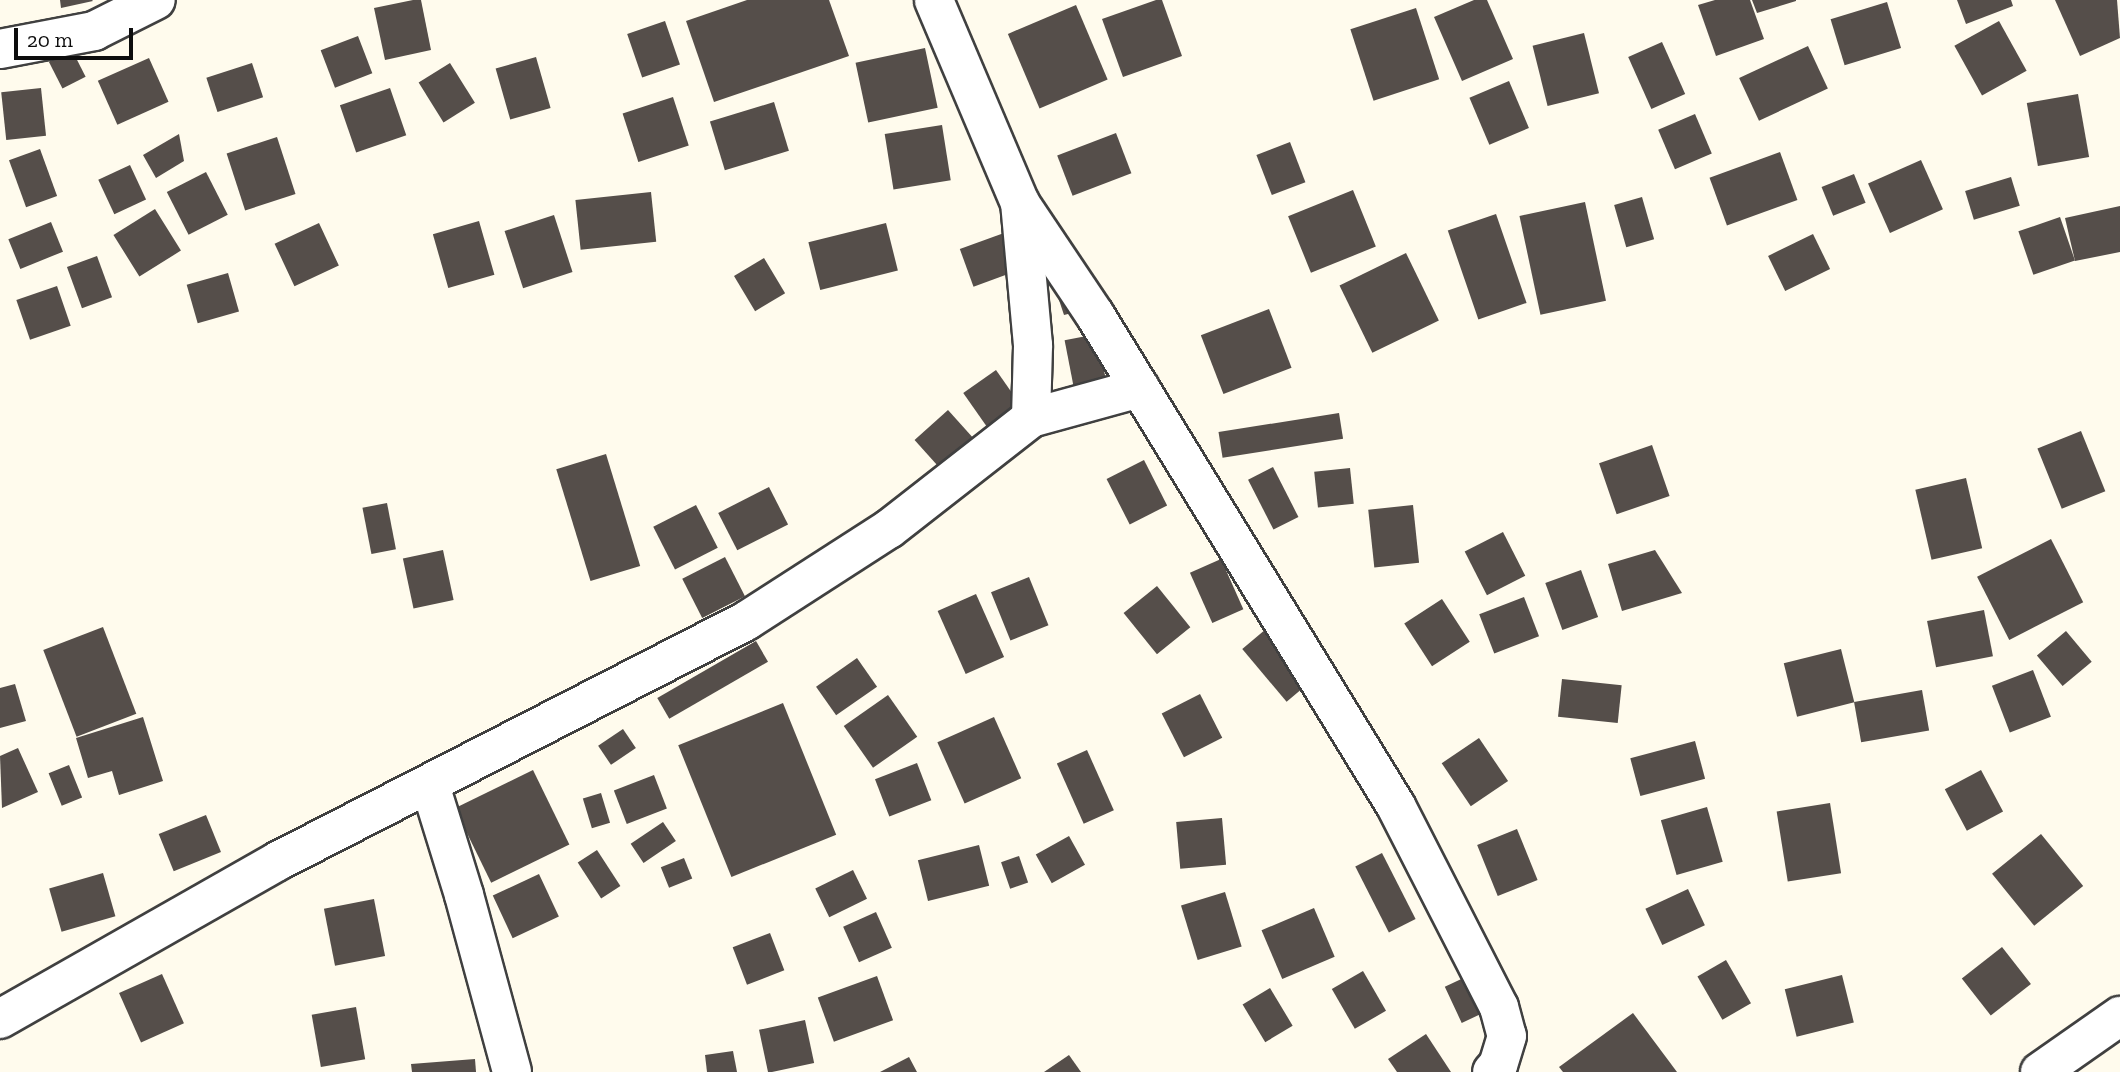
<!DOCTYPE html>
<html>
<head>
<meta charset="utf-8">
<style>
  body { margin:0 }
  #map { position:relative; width:2120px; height:1072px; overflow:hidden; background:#fffbed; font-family:"Zilla Slab",serif }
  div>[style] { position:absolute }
  .building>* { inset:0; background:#554e4a; transform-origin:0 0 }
  .roads { filter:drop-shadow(2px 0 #404040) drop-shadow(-2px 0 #404040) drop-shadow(0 2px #404040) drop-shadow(0 -2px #404040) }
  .minor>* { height:38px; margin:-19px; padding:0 19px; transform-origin:19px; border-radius:19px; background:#fff }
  span { translate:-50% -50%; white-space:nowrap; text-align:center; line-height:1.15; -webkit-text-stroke:7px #fff; paint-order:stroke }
  .scale { position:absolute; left:14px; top:28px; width:119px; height:32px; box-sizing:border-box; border:4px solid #0d0d0d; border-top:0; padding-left:9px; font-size:21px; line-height:24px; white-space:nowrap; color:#0d0d0d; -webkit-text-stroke:5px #fff; paint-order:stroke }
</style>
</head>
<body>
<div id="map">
  <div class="building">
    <i style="clip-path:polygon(60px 0,92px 0,93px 1px,61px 8px)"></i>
    <i style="clip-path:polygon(413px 0,421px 0,431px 50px,385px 60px,374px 8px)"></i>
    <i style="clip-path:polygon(747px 0,829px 0,849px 56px,714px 102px,686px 21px)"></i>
    <i style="clip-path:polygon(1156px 0,1162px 0,1182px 56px,1123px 77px,1102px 19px)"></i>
    <i style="clip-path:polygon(1474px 0,1487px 0,1513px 59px,1462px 81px,1434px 17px)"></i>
    <i style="clip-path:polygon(1715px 0,1750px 0,1764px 39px,1716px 56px,1698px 5px)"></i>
    <i style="clip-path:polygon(1752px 0,1796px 0,1796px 1px,1757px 13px)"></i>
    <i style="clip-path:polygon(1957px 0,2011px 0,2013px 6px,1966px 24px)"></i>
    <i style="clip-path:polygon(2055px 0,2117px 0,2120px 38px,2080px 56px)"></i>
    <i style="left:1887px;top:2px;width:48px;height:59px;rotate:73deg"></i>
    <i style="left:1076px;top:5px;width:81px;height:74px;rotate:67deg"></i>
    <i style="left:1416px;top:8px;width:75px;height:69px;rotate:72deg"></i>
    <i style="left:665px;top:21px;width:46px;height:40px;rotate:71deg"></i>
    <i style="left:1999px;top:21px;width:57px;height:51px;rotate:61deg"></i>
    <i style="left:1584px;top:33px;width:62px;height:53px;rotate:76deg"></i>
    <i style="left:358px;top:36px;width:40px;height:40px;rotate:69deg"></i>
    <i style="left:1662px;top:42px;width:57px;height:37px;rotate:66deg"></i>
    <i style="left:1808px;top:46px;width:47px;height:76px;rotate:65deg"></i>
    <i style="left:925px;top:48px;width:61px;height:71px;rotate:78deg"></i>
    <i style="left:72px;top:50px;width:30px;height:26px;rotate:63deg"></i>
    <i style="left:536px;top:57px;width:53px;height:42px;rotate:74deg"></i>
    <i style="left:149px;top:58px;width:48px;height:56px;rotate:66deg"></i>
    <i style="left:252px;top:63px;width:36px;height:48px;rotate:72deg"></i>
    <i style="left:450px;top:63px;width:47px;height:37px;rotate:58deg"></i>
    <i style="left:1509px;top:81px;width:51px;height:43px;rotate:67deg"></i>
    <i style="left:41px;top:88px;width:48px;height:40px;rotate:84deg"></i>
    <i style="left:390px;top:88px;width:50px;height:53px;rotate:71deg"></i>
    <i style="left:2078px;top:94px;width:64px;height:52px;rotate:80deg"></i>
    <i style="left:673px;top:97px;width:51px;height:53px;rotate:72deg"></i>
    <i style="left:774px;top:102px;width:51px;height:67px;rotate:73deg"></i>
    <i style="left:1695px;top:114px;width:43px;height:40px;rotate:67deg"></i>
    <i style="left:942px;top:125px;width:56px;height:58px;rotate:81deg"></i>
    <i style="left:1116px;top:133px;width:43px;height:63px;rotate:69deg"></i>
    <i style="clip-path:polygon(179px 134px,184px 161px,156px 178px,143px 155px)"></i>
    <i style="left:277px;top:137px;width:60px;height:53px;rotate:72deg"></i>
    <i style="left:1290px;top:142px;width:43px;height:36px;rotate:69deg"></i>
    <i style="left:40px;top:149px;width:50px;height:33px;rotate:70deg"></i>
    <i style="left:1780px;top:152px;width:51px;height:75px;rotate:70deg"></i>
    <i style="left:1921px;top:160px;width:54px;height:58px;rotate:66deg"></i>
    <i style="left:130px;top:165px;width:38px;height:35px;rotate:65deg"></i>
    <i style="left:206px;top:172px;width:48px;height:44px;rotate:63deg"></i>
    <i style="left:1854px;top:174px;width:31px;height:35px;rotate:68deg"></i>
    <i style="left:2011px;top:177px;width:30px;height:48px;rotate:73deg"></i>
    <i style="left:1353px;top:190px;width:61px;height:70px;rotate:68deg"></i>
    <i style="left:651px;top:192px;width:50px;height:76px;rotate:84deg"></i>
    <i style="left:1642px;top:197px;width:44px;height:29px;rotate:74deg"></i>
    <i style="left:1585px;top:202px;width:101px;height:67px;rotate:78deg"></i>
    <i style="clip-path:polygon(2120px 206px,2120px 252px,2075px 261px,2065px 218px)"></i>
    <i style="left:155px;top:209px;width:49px;height:49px;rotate:58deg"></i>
    <i style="left:1496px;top:214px;width:94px;height:51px;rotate:71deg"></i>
    <i style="left:554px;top:215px;width:60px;height:52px;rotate:72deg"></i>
    <i style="left:2060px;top:217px;width:46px;height:44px;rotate:71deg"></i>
    <i style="left:479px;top:221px;width:56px;height:48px;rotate:74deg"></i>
    <i style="left:51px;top:222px;width:32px;height:46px;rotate:68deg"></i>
    <i style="left:319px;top:223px;width:47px;height:49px;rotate:65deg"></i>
    <i style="left:886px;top:223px;width:49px;height:80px;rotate:76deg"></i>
    <i style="left:1004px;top:233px;width:40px;height:47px;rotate:70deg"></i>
    <i style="left:1813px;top:234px;width:39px;height:50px;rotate:64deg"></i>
    <i style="left:1406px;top:253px;width:75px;height:74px;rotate:64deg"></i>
    <i style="left:97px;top:256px;width:44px;height:32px;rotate:70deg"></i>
    <i style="left:764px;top:258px;width:41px;height:35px;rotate:59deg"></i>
    <i style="left:228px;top:273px;width:40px;height:43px;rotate:74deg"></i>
    <i style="clip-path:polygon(1052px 279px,1076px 312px,1064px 315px)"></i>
    <i style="left:57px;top:286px;width:42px;height:43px;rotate:71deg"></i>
    <i style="left:1269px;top:309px;width:63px;height:73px;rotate:69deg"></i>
    <i style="left:1097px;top:334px;width:47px;height:33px;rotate:79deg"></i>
    <i style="left:996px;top:370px;width:44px;height:40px;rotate:55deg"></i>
    <i style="left:948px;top:410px;width:42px;height:45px;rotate:48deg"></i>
    <i style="left:1339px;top:413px;width:26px;height:122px;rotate:81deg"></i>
    <i style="left:2081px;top:431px;width:65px;height:47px;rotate:68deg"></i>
    <i style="left:1652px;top:445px;width:54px;height:56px;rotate:71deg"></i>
    <i style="left:606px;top:454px;width:117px;height:52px;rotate:73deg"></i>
    <i style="left:1144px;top:460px;width:51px;height:42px;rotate:63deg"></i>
    <i style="left:1273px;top:467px;width:56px;height:28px;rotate:63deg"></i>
    <i style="left:1350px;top:468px;width:36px;height:36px;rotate:84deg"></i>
    <i style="left:1966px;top:478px;width:72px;height:52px;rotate:77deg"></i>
    <i style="left:769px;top:487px;width:42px;height:57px;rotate:63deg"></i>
    <i style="left:387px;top:503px;width:47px;height:25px;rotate:79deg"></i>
    <i style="left:696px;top:505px;width:48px;height:48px;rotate:63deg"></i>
    <i style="left:1413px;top:505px;width:58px;height:45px;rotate:84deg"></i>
    <i style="left:1503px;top:532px;width:49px;height:43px;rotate:63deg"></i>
    <i style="left:2051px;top:539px;width:71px;height:83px;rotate:63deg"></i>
    <i style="left:443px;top:550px;width:51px;height:41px;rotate:78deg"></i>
    <i style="clip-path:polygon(1655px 550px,1682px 593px,1622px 611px,1608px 564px)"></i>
    <i style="left:725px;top:557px;width:44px;height:48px;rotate:63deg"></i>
    <i style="left:1221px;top:559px;width:55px;height:34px;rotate:66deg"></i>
    <i style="left:1581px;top:570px;width:50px;height:38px;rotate:70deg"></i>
    <i style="left:1029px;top:577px;width:52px;height:41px;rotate:68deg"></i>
    <i style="left:1157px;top:586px;width:53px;height:43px;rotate:51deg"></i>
    <i style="left:976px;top:594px;width:69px;height:42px;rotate:66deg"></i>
    <i style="left:1524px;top:597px;width:42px;height:48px;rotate:69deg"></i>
    <i style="left:1442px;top:599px;width:51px;height:45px;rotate:57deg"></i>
    <i style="left:1984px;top:610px;width:47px;height:58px;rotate:79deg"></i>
    <i style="left:103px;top:627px;width:93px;height:64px;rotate:69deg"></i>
    <i style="left:1266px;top:629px;width:69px;height:31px;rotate:50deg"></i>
    <i style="left:2066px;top:631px;width:40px;height:38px;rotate:50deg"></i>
    <i style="left:756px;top:641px;width:24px;height:114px;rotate:60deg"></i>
    <i style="left:1841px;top:649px;width:55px;height:59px;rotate:76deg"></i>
    <i style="left:857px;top:658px;width:35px;height:50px;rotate:55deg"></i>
    <i style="left:2033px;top:670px;width:50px;height:44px;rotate:69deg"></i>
    <i style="left:1562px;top:679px;width:60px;height:38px;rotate:6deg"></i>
    <i style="clip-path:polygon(15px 684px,26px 721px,0 728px,0 688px)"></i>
    <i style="left:1922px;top:690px;width:41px;height:69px;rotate:80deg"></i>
    <i style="left:1200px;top:694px;width:49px;height:43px;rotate:63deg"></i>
    <i style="left:888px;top:695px;width:51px;height:54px;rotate:55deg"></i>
    <i style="left:783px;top:703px;width:142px;height:113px;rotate:68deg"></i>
    <i style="clip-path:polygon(143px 717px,163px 781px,119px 795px,112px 771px,88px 778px,76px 738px)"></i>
    <i style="left:994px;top:717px;width:67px;height:62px;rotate:66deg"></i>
    <i style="left:623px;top:729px;width:23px;height:30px;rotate:56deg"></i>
    <i style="left:1479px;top:738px;width:52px;height:45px;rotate:56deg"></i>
    <i style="left:1695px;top:741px;width:39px;height:67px;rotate:75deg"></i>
    <i style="clip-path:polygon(18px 748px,38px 792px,2px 808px,0 756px)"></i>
    <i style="left:1087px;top:750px;width:66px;height:33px;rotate:66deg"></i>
    <i style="left:917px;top:763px;width:40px;height:45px;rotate:69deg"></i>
    <i style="left:69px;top:765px;width:35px;height:22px;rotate:68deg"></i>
    <i style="left:533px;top:770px;width:83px;height:87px;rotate:64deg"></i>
    <i style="left:1981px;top:770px;width:47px;height:41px;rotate:62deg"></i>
    <i style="left:654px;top:775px;width:36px;height:43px;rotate:69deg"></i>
    <i style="left:601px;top:793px;width:31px;height:19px;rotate:73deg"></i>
    <i style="left:1830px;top:803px;width:71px;height:54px;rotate:81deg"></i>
    <i style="left:1707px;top:807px;width:57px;height:48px;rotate:74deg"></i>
    <i style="left:206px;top:815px;width:40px;height:51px;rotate:68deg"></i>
    <i style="left:1222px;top:818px;width:47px;height:46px;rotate:85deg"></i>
    <i style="left:663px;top:822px;width:23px;height:39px;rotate:56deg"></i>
    <i style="left:1517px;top:829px;width:55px;height:43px;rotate:68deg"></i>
    <i style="left:2041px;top:834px;width:67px;height:63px;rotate:51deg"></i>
    <i style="left:1069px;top:836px;width:33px;height:38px;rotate:61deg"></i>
    <i style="left:979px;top:845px;width:42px;height:63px;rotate:76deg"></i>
    <i style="left:597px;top:850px;width:43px;height:23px;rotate:57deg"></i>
    <i style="left:1382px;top:853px;width:74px;height:30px;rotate:63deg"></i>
    <i style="left:1019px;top:856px;width:28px;height:19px;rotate:71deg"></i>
    <i style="left:684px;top:858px;width:22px;height:25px;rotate:68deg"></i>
    <i style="left:853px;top:870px;width:32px;height:42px;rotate:64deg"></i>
    <i style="left:103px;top:873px;width:45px;height:56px;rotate:74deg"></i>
    <i style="left:539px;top:874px;width:47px;height:51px;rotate:65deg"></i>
    <i style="left:1688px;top:889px;width:40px;height:47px;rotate:65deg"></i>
    <i style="left:1225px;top:892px;width:57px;height:46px;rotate:73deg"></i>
    <i style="left:374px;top:899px;width:58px;height:51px;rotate:79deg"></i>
    <i style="left:1314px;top:908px;width:53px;height:57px;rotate:67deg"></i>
    <i style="left:876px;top:912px;width:39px;height:36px;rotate:66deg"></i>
    <i style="left:770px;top:933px;width:40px;height:40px;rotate:69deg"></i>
    <i style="left:2002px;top:947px;width:47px;height:51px;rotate:52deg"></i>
    <i style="left:1726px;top:960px;width:50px;height:33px;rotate:60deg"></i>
    <i style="left:1363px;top:971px;width:46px;height:36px;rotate:60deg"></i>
    <i style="left:162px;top:974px;width:54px;height:47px;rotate:66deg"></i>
    <i style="left:1472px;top:974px;width:40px;height:30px;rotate:65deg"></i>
    <i style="left:1842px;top:975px;width:49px;height:59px;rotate:76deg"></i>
    <i style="left:877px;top:976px;width:47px;height:63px;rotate:70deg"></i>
    <i style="left:1270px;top:988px;width:44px;height:32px;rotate:59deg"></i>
    <i style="left:356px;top:1007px;width:53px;height:45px;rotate:80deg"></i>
    <i style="clip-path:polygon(1633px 1013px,1677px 1072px,1563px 1072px,1559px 1067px)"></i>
    <i style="left:805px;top:1020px;width:44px;height:47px;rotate:78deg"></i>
    <i style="clip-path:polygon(1426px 1034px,1451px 1072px,1397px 1072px,1388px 1059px)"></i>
    <i style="clip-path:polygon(733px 1051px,737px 1072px,707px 1072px,705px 1055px)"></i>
    <i style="clip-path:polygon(1069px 1055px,1081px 1072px,1044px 1072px)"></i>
    <i style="clip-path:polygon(909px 1057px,917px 1072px,880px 1072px)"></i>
    <i style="clip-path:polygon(475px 1059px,476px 1072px,412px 1072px,411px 1064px)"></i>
  </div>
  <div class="roads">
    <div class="minor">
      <i style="left:0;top:49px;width:96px;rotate:-10.8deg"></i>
      <i style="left:94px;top:31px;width:69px;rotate:-26.6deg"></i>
      <i style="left:1022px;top:206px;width:131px;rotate:56.2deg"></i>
      <i style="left:1095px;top:315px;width:576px;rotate:58.49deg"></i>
      <i style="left:1396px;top:806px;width:226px;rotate:62.9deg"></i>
      <i style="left:1499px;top:1007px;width:30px;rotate:75deg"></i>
      <i style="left:1507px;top:1036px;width:30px;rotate:107deg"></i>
      <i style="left:1498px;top:1065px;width:9px;rotate:131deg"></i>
      <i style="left:1031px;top:418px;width:113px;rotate:-15.4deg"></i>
      <i style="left:430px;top:785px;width:115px;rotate:72.8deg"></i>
      <i style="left:464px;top:895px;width:183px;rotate:74.8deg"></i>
      <i style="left:0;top:1019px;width:320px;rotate:-29.6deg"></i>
      <i style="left:278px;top:861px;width:526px;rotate:-27.15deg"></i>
      <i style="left:746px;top:621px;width:170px;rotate:-32.8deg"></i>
      <i style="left:889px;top:529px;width:180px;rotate:-38deg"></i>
      <i style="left:1031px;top:418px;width:73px;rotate:-88.4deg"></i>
      <i style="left:1033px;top:345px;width:143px;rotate:-95.2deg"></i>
      <i style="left:1020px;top:203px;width:220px;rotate:-113deg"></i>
      <i style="left:2040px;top:1072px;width:98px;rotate:-35deg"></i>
    </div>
  </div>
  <div class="scale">20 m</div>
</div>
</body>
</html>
